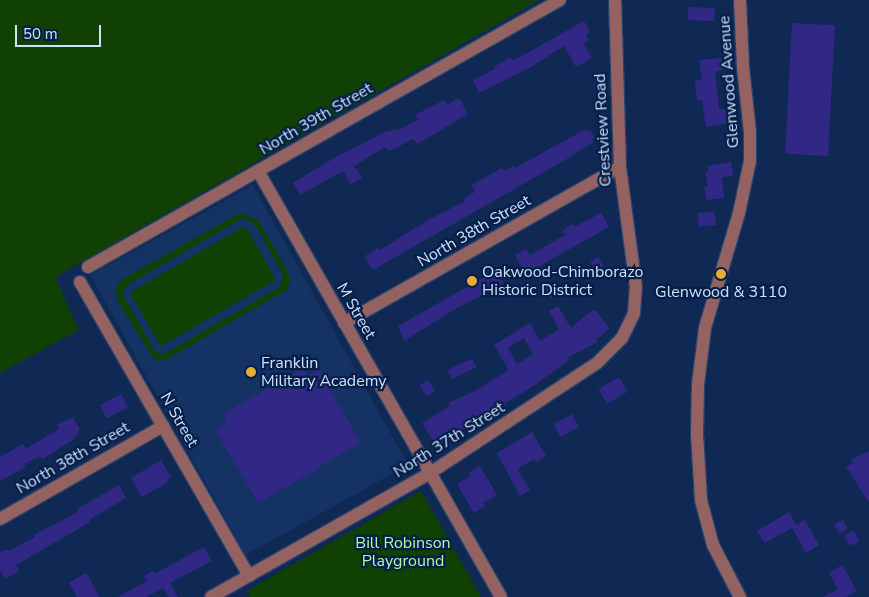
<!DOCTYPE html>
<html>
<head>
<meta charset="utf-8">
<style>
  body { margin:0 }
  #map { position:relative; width:869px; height:597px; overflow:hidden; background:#0f2954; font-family:"Nunito Sans",sans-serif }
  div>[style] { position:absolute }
  .built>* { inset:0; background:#143264; transform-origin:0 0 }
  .green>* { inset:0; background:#114102; transform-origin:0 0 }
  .building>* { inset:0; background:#312886; transform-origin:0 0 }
  .roads { filter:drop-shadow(1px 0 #2a436b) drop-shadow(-1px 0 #2a436b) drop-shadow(0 1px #2a436b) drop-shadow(0 -1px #2a436b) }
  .minor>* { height:12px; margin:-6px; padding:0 6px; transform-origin:6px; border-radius:6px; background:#956262 }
  .dots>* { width:14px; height:14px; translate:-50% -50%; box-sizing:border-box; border:2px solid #051f49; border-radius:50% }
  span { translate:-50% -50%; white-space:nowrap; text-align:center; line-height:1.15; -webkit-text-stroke:4.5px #051f49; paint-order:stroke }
  .street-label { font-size:16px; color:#cfe0fb }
  .poi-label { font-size:16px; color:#cfe0fb }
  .left { translate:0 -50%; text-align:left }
  .park-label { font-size:16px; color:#affb9d }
  .scale { position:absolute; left:15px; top:25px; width:86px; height:22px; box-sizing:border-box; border:2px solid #cfe0fb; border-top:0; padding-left:6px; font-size:15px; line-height:18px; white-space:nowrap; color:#cfe0fb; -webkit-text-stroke:4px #051f49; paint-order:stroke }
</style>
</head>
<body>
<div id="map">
  <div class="built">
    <i style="left:253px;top:185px;width:320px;height:186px;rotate:61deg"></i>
  </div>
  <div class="green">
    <i style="clip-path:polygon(0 0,539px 0,55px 277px,79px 330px,0 373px)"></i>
    <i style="clip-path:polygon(evenodd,243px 214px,258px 220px,288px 272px,290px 282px,287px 290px,167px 359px,159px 361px,153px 358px,117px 300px,116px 288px,123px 279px,236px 215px,243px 214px,241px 219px,250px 221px,257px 228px,283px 275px,280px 287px,166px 353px,160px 354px,155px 351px,124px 297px,124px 290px,129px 284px,241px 219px)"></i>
    <i style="left:245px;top:226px;width:62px;height:133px;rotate:60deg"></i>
    <i style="clip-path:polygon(421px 491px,481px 597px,250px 597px,247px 591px)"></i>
  </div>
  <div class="building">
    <i style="left:688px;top:7px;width:27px;height:13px;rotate:2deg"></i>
    <i style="clip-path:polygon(584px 21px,590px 32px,586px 34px,589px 40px,583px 43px,592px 58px,576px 67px,564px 46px,529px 68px,479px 93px,473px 80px,495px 69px,494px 67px,510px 57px,513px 61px)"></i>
    <i style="left:792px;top:23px;width:43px;height:131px;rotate:3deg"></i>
    <i style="clip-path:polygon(720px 58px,723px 59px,724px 69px,715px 72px,719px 109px,730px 110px,732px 120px,729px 120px,729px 123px,706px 127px,702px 100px,697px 100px,695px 81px,702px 80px,699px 60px)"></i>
    <i style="clip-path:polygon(459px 98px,468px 114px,417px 144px,414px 139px,389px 151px,385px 147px,354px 166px,362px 178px,351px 184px,343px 171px,300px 195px,298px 191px,293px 183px,334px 158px,387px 131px,388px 132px,395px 129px,396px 131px,418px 120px,415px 115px,444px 100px,447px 105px)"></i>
    <i style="clip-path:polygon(586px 129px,587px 131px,590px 130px,595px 138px,592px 140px,593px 142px,572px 156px,373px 270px,366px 260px,365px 256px,378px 248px,380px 250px,430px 219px,465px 201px,464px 198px,475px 192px,471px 185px,502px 168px,504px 171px,513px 166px,515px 168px)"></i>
    <i style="clip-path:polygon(731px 162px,733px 176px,722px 177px,724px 198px,706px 200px,705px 186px,708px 186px,705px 172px,708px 171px,707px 166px)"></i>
    <i style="left:714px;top:211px;width:14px;height:17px;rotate:82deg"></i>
    <i style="clip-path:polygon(601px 213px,609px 227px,525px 274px,515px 255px,526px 249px,530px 255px,565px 235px,562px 231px,572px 224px,574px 227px)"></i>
    <i style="left:598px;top:257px;width:12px;height:9px;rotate:59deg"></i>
    <i style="clip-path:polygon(497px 270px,504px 284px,457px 308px,404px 341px,398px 326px)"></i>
    <i style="left:553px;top:283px;width:12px;height:10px;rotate:59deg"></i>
    <i style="clip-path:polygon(evenodd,558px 306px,571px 328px,592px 310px,595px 310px,610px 328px,596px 340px,598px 342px,567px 358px,569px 360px,532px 387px,505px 403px,506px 406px,436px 446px,422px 423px,450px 406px,448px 403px,475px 391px,507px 371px,508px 369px,494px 345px,530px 323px,540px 341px,559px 329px,549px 311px,558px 306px,524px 338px,533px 354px,517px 364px,508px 348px,524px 338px)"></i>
    <i style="clip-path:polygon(472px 359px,477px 367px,452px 379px,447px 370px)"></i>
    <i style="clip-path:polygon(303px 368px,308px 376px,319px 370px,361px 443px,315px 469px,317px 471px,311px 475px,305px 478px,304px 477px,258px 503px,215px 430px,228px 423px,223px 414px)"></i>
    <i style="left:619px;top:377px;width:17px;height:24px;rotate:59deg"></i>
    <i style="left:428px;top:380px;width:13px;height:10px;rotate:58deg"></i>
    <i style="left:121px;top:394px;width:15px;height:24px;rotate:62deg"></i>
    <i style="left:572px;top:414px;width:15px;height:21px;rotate:62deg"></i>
    <i style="clip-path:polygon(73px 417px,80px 430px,78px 431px,79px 434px,74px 437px,75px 439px,42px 459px,40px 456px,24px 464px,26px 467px,0 481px,0 457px,23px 444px,26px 449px,59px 429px,57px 425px)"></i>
    <i style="clip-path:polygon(532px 432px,546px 456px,536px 462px,534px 459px,519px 468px,518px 470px,530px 490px,520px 496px,497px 453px)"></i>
    <i style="clip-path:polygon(869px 451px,869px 503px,846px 467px,853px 463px,851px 460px)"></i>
    <i style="clip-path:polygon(161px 460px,171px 477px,167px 479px,168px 482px,165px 484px,142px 497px,131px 478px)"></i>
    <i style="clip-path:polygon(480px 466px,497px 495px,483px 503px,485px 506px,474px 513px,457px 484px,471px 476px,469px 473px)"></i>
    <i style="clip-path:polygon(119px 485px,126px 498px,89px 520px,90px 522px,16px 565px,19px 571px,5px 579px,0 571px,0 553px,7px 549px,8px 551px,35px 537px,34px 535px,78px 512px,77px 509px)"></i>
    <i style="clip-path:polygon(789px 512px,796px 525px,805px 520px,819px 545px,806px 553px,792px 528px,765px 543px,757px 531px)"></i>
    <i style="left:843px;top:520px;width:10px;height:10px;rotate:61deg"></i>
    <i style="clip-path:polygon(854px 530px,859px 541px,850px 546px,844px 536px)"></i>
    <i style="clip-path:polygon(204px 547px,212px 561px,170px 583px,178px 597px,169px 597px,163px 588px,146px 597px,118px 597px,147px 581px,144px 576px,153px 571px,154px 574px)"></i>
    <i style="clip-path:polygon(842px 565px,857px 591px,846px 597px,823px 597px,838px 589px,829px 573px)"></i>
    <i style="clip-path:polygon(85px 573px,88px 575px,99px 597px,77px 597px,69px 583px)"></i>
  </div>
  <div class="roads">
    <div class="minor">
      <i style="left:740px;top:0;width:67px;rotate:87.4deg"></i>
      <i style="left:743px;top:67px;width:65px;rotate:83.9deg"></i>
      <i style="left:750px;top:132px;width:29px;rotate:90deg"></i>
      <i style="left:750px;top:161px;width:53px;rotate:101.9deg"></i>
      <i style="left:739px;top:213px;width:120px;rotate:106.5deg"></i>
      <i style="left:705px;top:328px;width:56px;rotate:97.1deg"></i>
      <i style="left:698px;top:384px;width:50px;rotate:91.1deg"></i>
      <i style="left:697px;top:434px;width:66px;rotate:86.5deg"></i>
      <i style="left:701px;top:500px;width:47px;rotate:75.1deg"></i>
      <i style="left:713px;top:545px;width:59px;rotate:62.6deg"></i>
      <i style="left:258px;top:171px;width:490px;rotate:60.3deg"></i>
      <i style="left:88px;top:267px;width:542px;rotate:-29.5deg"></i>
      <i style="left:80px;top:282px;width:339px;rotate:60.1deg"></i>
      <i style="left:344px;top:323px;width:317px;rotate:-29.5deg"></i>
      <i style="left:0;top:519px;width:188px;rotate:-29.7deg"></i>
      <i style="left:211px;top:597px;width:252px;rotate:-29.5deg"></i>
      <i style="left:430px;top:473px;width:200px;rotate:-33.4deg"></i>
      <i style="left:597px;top:363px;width:35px;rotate:-45deg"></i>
      <i style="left:622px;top:338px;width:28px;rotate:-64deg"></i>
      <i style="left:634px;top:313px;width:26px;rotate:-86deg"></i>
      <i style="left:636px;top:287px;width:121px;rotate:-97.6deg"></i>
      <i style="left:620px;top:167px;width:167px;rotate:-91.7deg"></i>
    </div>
  </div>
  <div class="dots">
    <i style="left:721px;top:274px;background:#e8ac37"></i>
    <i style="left:472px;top:281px;background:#e8ac37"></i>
    <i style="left:251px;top:372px;background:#e8ac37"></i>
  </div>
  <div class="street-label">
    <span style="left:729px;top:82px;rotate:-94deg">Glenwood Avenue</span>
    <span style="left:316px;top:119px;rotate:-30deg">North 39th Street</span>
    <span style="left:603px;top:130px;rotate:-93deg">Crestview Road</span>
    <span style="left:474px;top:231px;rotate:-30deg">North 38th Street</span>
    <span style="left:356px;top:311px;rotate:60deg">M Street</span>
    <span style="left:179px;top:420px;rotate:60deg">N Street</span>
    <span style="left:449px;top:440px;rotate:-32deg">North 37th Street</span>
    <span style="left:73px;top:458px;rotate:-30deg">North 38th Street</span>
  </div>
  <div class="poi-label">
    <span class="left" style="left:482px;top:281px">Oakwood-Chimborazo<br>Historic District</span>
    <span style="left:721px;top:292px">Glenwood &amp; 3110</span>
    <span class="left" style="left:261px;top:372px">Franklin<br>Military Academy</span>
  </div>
  <div class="park-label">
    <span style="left:403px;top:552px">Bill Robinson<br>Playground</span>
  </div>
  <div class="scale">50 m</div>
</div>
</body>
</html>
